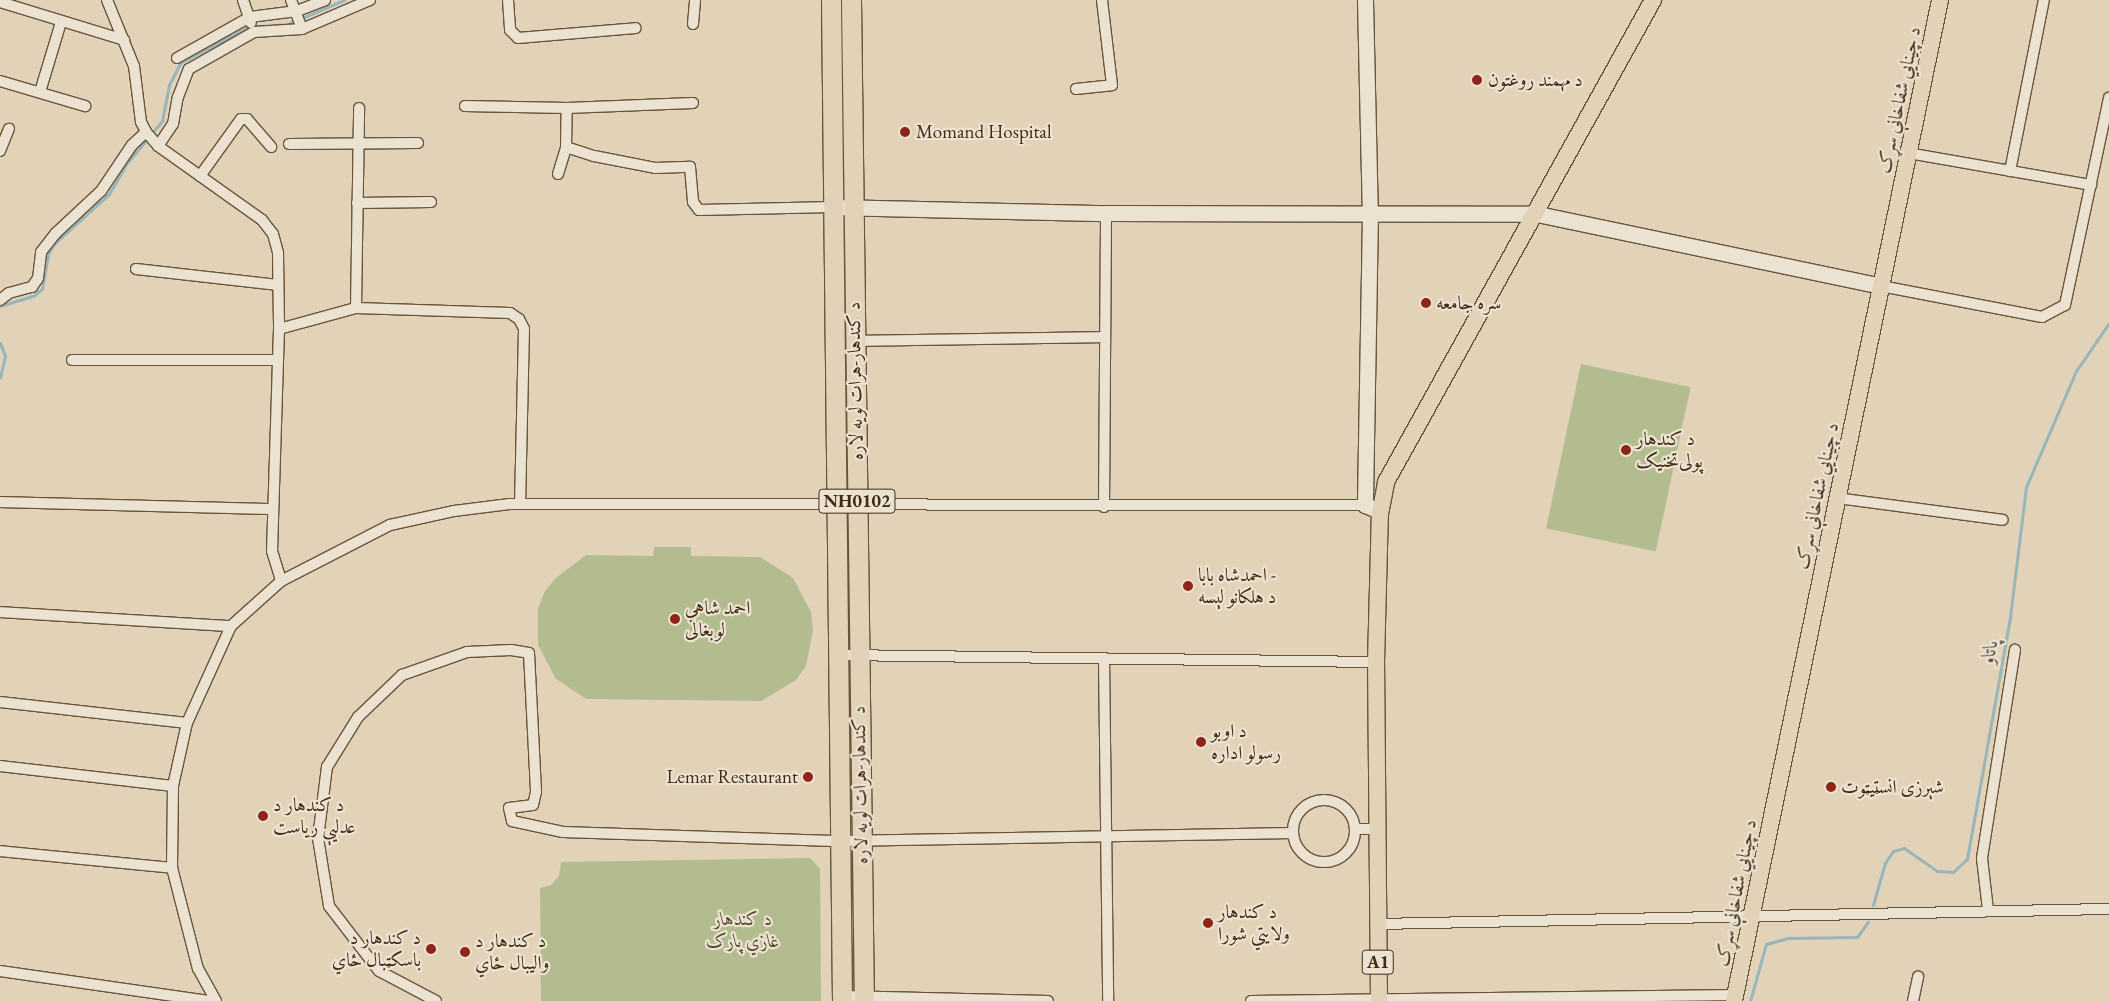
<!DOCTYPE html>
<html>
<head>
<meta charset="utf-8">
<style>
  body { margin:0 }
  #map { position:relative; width:2109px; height:1001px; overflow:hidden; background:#e2d2b8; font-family:"EB Garamond",Amiri,serif }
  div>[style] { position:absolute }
  .green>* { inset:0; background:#b2bc8f; transform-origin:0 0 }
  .stream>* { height:3px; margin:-1.5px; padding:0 1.5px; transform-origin:1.5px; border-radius:1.5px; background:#98b5b9 }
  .roads { filter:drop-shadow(1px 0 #68553d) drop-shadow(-1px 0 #68553d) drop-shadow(0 1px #68553d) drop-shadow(0 -1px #68553d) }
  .street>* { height:10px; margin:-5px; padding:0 5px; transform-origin:5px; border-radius:5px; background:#ece2d1 }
  .street>.ring { margin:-5px; padding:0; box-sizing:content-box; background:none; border:10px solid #ece2d1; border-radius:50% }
  .secondary>* { height:15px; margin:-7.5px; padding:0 7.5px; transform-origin:7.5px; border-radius:7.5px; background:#ece2d1 }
  .primary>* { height:16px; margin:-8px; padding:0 8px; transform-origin:8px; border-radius:8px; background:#e2d2b8 }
  .highway>* { height:19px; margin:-9.5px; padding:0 9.5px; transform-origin:9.5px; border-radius:9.5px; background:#e2d2b8 }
  .dots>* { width:14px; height:14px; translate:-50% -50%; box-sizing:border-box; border:2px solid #ece2d1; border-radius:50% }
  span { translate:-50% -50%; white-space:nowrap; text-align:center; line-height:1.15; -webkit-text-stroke:4.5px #ece2d1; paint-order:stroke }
  .shield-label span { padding:1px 4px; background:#ece2d1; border:1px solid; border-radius:4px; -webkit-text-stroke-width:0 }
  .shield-label { font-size:18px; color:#402b14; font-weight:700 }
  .poi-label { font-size:19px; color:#402b14 }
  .left { translate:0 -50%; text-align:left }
  .right { translate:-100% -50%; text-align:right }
  .street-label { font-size:19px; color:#402b14 }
  .park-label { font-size:19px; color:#57482d; font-style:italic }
  .water-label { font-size:20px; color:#524735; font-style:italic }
</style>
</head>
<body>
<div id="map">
  <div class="green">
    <i style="left:1581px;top:364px;width:112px;height:168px;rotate:12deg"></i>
    <i style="clip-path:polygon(654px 547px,691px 547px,691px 556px,760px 557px,793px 578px,811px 612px,813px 630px,806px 666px,796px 680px,761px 701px,586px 699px,556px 679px,538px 645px,538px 608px,545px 591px,556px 578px,586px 555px,653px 556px)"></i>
    <i style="clip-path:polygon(810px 858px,820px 869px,821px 1001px,541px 1001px,540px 888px,551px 885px,559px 876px,561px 862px)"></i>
  </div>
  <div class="stream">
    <i style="left:0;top:306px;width:34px;rotate:-17deg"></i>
    <i style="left:33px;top:296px;width:11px;rotate:-38deg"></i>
    <i style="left:42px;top:289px;width:36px;rotate:-80deg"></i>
    <i style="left:48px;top:254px;width:12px;rotate:-59deg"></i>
    <i style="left:54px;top:244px;width:74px;rotate:-42.3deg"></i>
    <i style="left:109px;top:194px;width:36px;rotate:-60deg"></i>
    <i style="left:127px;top:163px;width:55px;rotate:-50.2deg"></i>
    <i style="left:162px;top:121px;width:37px;rotate:-79deg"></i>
    <i style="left:169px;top:85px;width:25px;rotate:-63deg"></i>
    <i style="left:180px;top:63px;width:77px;rotate:-27.9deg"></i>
    <i style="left:248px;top:27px;width:40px;rotate:-4.3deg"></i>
    <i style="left:288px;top:24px;width:61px;rotate:-23.2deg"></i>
    <i style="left:0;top:343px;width:14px;rotate:69deg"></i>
    <i style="left:5px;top:356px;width:22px;rotate:103deg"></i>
    <i style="left:1873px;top:905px;width:44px;rotate:-74.1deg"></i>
    <i style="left:1885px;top:863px;width:14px;rotate:-56deg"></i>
    <i style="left:1893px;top:851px;width:11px;rotate:-15deg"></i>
    <i style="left:1904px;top:848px;width:40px;rotate:34.9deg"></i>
    <i style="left:1937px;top:871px;width:16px;rotate:4deg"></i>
    <i style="left:1953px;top:872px;width:19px;rotate:-43deg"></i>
    <i style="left:1967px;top:859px;width:246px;rotate:-79.9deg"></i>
    <i style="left:2010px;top:617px;width:131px;rotate:-83deg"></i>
    <i style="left:2026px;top:487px;width:126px;rotate:-66.7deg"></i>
    <i style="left:2076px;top:371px;width:58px;rotate:-55.5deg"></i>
    <i style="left:1750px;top:1001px;width:59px;rotate:-74.3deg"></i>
    <i style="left:1766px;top:944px;width:24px;rotate:-15deg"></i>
    <i style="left:1789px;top:938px;width:68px;rotate:-0.8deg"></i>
    <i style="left:1857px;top:937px;width:19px;rotate:-54deg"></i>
  </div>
  <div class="roads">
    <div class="street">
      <i style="left:107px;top:0;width:71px;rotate:67.8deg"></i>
      <i style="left:134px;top:66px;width:56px;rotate:82.9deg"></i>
      <i style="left:141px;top:122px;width:11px;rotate:63deg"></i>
      <i style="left:146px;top:132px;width:18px;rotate:49deg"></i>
      <i style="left:158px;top:146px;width:128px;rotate:35.4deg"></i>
      <i style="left:262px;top:220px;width:18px;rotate:52deg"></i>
      <i style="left:273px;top:234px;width:20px;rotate:75deg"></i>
      <i style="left:278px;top:253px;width:76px;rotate:89.2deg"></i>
      <i style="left:279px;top:329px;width:222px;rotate:91.8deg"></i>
      <i style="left:272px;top:551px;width:31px;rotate:73deg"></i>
      <i style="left:243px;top:0;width:24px;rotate:71deg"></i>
      <i style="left:291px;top:0;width:31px;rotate:69deg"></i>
      <i style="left:508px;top:0;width:30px;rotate:86deg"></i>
      <i style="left:510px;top:30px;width:11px;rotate:45deg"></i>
      <i style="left:518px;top:38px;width:118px;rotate:-4.8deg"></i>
      <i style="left:0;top:2px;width:130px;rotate:17deg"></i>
      <i style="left:693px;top:24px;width:24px;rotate:-85deg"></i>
      <i style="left:177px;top:58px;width:84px;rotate:-29.3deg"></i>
      <i style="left:250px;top:17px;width:47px;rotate:-7.3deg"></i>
      <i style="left:297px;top:11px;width:30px;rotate:-21deg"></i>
      <i style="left:0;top:81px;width:89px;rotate:16.4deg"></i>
      <i style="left:1076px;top:89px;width:36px;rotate:-6deg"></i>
      <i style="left:1112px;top:85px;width:86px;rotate:-96.7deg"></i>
      <i style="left:40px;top:92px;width:73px;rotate:-73.3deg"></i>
      <i style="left:465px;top:106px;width:102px;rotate:1.1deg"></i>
      <i style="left:567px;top:108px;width:126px;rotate:-2.3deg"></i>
      <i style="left:289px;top:144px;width:129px;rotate:-0.4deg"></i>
      <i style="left:158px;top:146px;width:27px;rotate:-56deg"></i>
      <i style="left:173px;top:124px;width:27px;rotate:-80deg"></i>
      <i style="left:178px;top:97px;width:30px;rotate:-69deg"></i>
      <i style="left:189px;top:69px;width:75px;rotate:-29.6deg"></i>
      <i style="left:254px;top:32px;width:48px;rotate:-3.6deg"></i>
      <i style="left:302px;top:29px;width:74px;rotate:-23.1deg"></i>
      <i style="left:566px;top:147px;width:29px;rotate:18deg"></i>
      <i style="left:594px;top:156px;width:62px;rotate:11.1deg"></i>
      <i style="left:655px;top:168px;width:35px;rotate:-2deg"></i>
      <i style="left:690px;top:167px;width:35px;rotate:85deg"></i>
      <i style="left:693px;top:202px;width:10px;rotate:53deg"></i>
      <i style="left:699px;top:210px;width:134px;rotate:-1.3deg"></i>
      <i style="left:0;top:151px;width:24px;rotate:-68deg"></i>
      <i style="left:1908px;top:153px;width:186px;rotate:9.9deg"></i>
      <i style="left:2010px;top:171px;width:174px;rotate:-78.8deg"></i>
      <i style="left:558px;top:174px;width:28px;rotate:-73deg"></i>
      <i style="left:566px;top:147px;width:39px;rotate:-89deg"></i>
      <i style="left:200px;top:176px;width:70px;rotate:-54.3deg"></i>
      <i style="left:241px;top:119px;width:6px"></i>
      <i style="left:247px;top:119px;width:37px;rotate:49deg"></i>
      <i style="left:357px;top:203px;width:74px;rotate:-0.8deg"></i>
      <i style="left:136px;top:269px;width:143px;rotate:6.4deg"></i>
      <i style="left:1881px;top:286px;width:164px;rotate:10.9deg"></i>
      <i style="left:2042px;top:317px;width:26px;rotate:-28deg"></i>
      <i style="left:2065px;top:305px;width:212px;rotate:-78deg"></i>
      <i style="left:0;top:300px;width:11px;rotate:-38deg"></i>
      <i style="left:9px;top:293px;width:24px;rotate:-15deg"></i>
      <i style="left:32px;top:287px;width:11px;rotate:-56deg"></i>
      <i style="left:38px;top:278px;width:26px;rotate:-83deg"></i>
      <i style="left:41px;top:252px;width:24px;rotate:-52deg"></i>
      <i style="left:56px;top:233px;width:62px;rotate:-43deg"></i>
      <i style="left:101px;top:191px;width:55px;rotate:-56deg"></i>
      <i style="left:132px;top:145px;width:19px;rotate:-43deg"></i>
      <i style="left:356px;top:308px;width:200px;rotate:-89.1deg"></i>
      <i style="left:279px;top:329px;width:80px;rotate:-15.3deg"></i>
      <i style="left:356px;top:308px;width:154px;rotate:1.9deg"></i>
      <i style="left:510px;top:313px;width:11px;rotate:34deg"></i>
      <i style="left:519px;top:319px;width:11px;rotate:63deg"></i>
      <i style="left:524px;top:329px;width:175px;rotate:91.3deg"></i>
      <i style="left:855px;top:341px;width:250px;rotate:-0.9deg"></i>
      <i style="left:72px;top:360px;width:204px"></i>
      <i style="left:1837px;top:498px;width:167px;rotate:7.5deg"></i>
      <i style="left:0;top:502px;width:272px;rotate:1.5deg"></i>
      <i style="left:1104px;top:507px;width:294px;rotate:-89.6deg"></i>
      <i style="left:0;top:612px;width:231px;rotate:3.5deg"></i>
      <i style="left:839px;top:655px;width:537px;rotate:0.75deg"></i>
      <i style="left:1104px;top:658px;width:343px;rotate:89.3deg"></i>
      <i style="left:0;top:702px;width:188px;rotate:6.4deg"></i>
      <i style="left:0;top:766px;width:174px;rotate:6.6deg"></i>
      <i class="ring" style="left:1293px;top:800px;width:52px;height:52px"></i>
      <i style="left:1356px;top:829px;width:21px"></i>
      <i style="left:0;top:851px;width:173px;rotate:5.6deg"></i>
      <i style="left:1988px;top:910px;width:52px;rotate:-96.6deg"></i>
      <i style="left:1982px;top:858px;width:211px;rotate:-81deg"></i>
      <i style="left:1378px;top:924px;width:731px;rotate:-1.18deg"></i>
      <i style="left:0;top:971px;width:209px;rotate:8.2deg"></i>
      <i style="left:842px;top:996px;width:206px;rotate:1.4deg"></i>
      <i style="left:216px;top:1001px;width:37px;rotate:-119deg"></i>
      <i style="left:198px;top:969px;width:104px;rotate:-104.4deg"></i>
      <i style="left:172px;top:868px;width:82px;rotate:-89.3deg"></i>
      <i style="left:173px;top:786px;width:65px;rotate:-77.5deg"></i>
      <i style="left:187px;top:723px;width:107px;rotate:-65.6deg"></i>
      <i style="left:231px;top:626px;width:67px;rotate:-42deg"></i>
      <i style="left:281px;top:581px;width:123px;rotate:-27.2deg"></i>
      <i style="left:390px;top:525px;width:66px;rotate:-12.3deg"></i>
      <i style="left:454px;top:511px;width:56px;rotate:-7.1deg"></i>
      <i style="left:510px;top:504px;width:855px;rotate:0.07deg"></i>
      <i style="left:436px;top:1001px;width:64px;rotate:-152.2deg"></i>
      <i style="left:379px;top:971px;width:82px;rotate:-127.6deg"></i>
      <i style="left:329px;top:906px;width:69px;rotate:-99.2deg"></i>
      <i style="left:318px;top:838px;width:72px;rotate:-82.8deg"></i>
      <i style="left:327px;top:767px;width:59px;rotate:-58.2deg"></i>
      <i style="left:358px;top:717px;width:61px;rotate:-43.7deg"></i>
      <i style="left:402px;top:675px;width:69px;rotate:-19.5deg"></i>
      <i style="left:467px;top:652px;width:44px;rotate:-2.6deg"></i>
      <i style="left:511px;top:650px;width:18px;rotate:9deg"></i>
      <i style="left:529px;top:653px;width:139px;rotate:87.1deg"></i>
      <i style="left:536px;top:792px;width:13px;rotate:103deg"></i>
      <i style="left:533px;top:805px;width:24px;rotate:173deg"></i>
      <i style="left:509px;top:808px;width:13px;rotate:77deg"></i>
      <i style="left:512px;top:821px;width:52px;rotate:12.2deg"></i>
      <i style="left:563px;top:832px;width:278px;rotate:1.9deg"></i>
      <i style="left:841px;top:841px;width:452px;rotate:-1deg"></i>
      <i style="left:1251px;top:1001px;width:485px;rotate:-0.7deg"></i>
      <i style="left:1913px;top:1001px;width:25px;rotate:-78deg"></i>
    </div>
    <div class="secondary">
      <i style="left:1365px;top:0;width:214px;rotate:88.7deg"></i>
      <i style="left:1370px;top:214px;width:291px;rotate:91deg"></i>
      <i style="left:1365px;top:505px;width:16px;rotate:22deg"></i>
      <i style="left:833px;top:207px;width:273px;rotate:1.3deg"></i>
      <i style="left:1106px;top:213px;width:431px;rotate:0.1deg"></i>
      <i style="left:1537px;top:214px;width:351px;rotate:11.8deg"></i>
    </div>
    <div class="primary">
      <i style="left:1379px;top:1001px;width:339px;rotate:-90.5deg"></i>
      <i style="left:1376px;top:662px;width:148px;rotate:-88.5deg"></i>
      <i style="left:1380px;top:514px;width:33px;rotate:-79deg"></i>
      <i style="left:1386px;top:482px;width:551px;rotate:-61.02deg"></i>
      <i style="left:1734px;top:1001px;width:1022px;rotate:-78.37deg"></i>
    </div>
    <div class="highway">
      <i style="left:831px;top:0;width:1001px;rotate:89.37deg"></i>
      <i style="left:851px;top:0;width:1001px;rotate:89.26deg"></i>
    </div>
  </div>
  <div class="dots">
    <i style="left:1477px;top:80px;background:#8f2418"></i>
    <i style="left:905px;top:132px;background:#8f2418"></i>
    <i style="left:1426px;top:303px;background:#8f2418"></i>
    <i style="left:1626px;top:450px;background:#8f2418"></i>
    <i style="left:1188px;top:586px;background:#8f2418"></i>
    <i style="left:675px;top:619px;background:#8f2418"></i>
    <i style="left:1201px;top:742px;background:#8f2418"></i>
    <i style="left:808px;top:777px;background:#8f2418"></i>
    <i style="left:1831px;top:787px;background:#8f2418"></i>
    <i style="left:263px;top:816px;background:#8f2418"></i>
    <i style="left:1208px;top:923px;background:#8f2418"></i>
    <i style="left:431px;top:949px;background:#8f2418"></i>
    <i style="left:465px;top:952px;background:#8f2418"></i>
  </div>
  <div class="shield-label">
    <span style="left:857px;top:501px">NH0102</span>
    <span style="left:1378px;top:962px">A1</span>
  </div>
  <div class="poi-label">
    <span class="left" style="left:1488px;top:80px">د مهمند روغتون</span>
    <span class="left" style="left:916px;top:132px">Momand Hospital</span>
    <span class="left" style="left:1436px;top:303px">سره جامعه</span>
    <span class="left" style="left:1636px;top:450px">د کندهار<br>پولی‌تخنیک</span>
    <span class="left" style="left:1198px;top:586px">احمدشاه بابا -<br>د هلکانو لېسه</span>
    <span class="left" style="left:685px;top:619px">احمد شاهي<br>لوبغالی</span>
    <span class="left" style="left:1211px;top:742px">د اوبو<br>رسولو اداره</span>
    <span class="right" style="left:798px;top:777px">Lemar Restaurant</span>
    <span class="left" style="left:1841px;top:787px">شېرزی انسټيټوت</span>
    <span class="left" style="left:273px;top:816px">د کندهار د<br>عدلیې رياست</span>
    <span class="left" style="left:1218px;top:923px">د کندهار<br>ولايتي شورا</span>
    <span class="right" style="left:421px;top:949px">د کندهار د<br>باسکټبال ځاي</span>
    <span class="left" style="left:475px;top:952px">د کندهار د<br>واليبال ځاي</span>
  </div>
  <div class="street-label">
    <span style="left:1899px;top:100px;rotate:-78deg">د چينايي شفاخانې سړک</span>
    <span style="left:855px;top:381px;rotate:-91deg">د کندهار-هرات لويه لاره</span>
    <span style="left:1817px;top:496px;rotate:-78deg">د چينايي شفاخانې سړک</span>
    <span style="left:860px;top:785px;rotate:-91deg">د کندهار-هرات لويه لاره</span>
    <span style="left:1736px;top:893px;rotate:-79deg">د چينايي شفاخانې سړک</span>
  </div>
  <div class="park-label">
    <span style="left:743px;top:930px">د کندهار<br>غازي پارک</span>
  </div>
  <div class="water-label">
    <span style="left:1989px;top:652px;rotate:-80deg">پاتاو</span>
  </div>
</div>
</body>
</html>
